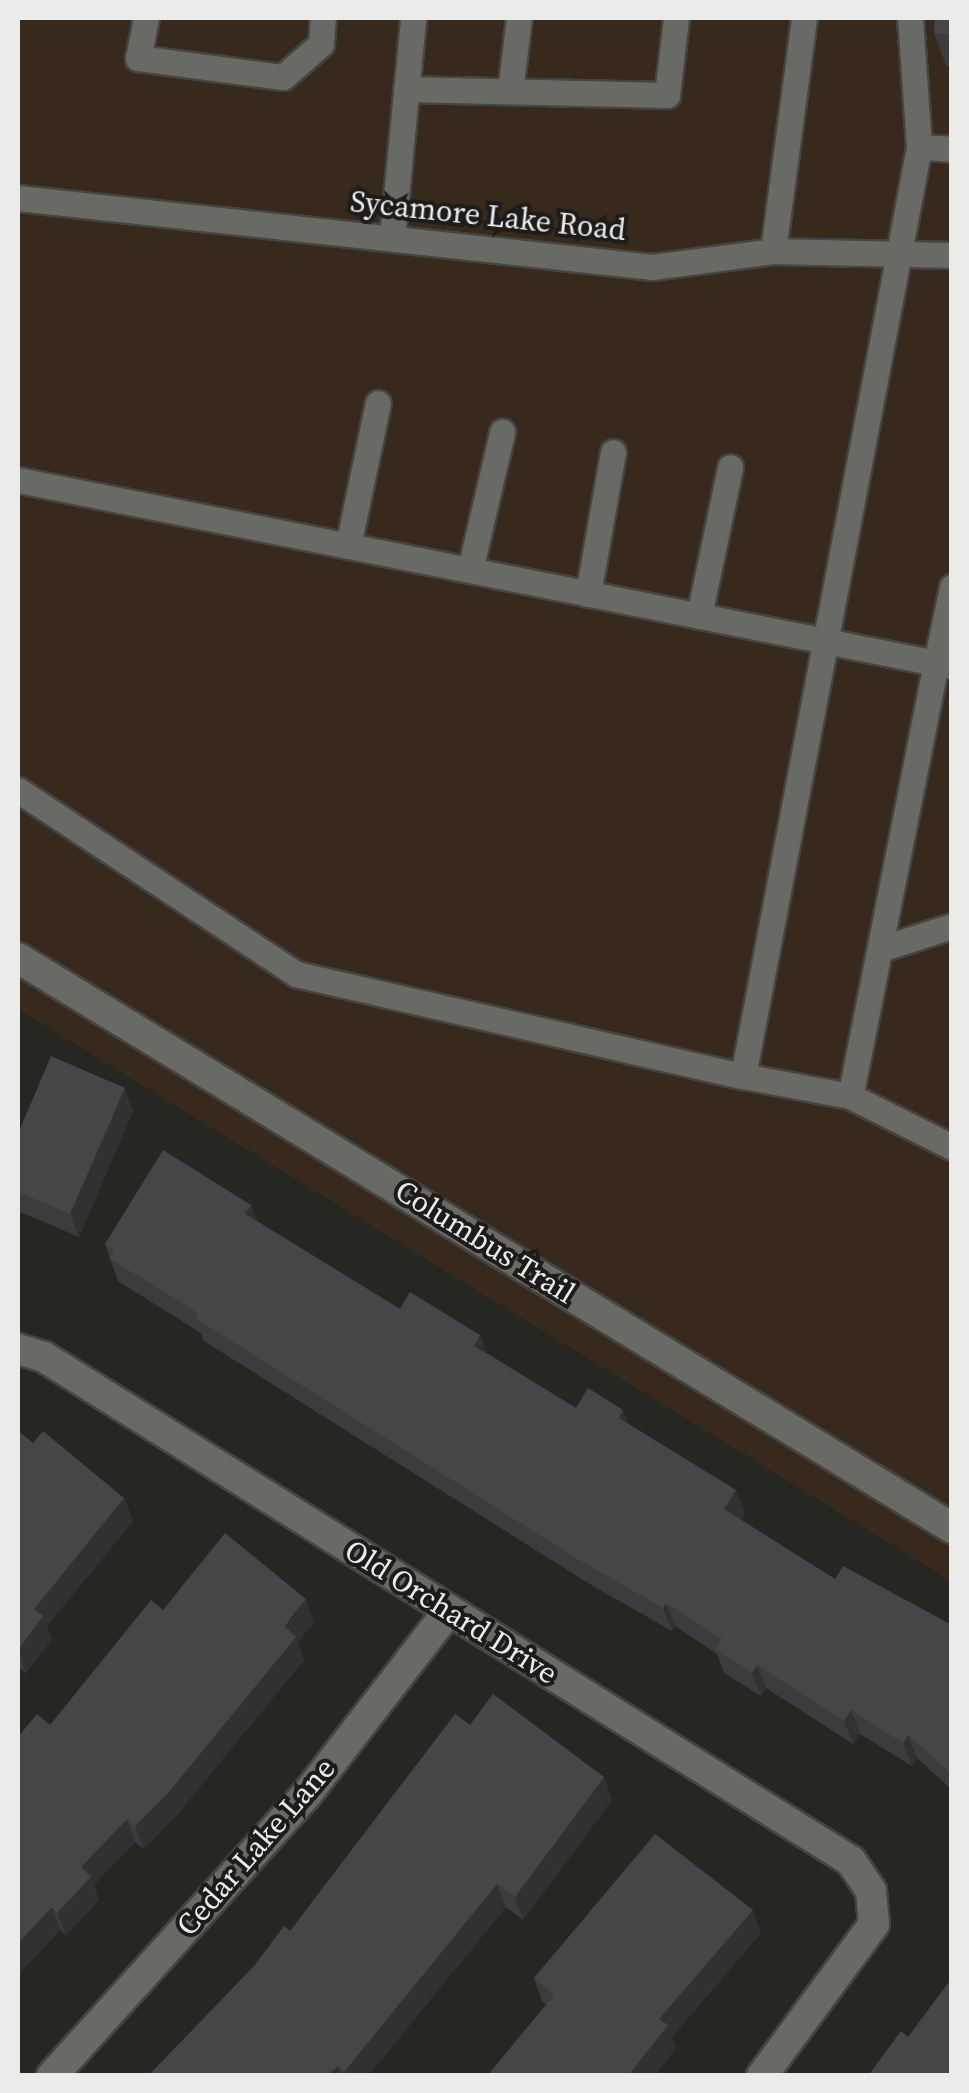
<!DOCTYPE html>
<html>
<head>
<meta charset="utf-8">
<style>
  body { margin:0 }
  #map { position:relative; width:969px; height:2093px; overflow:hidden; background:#262623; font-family:"Source Serif 4",serif }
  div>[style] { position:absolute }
  .commercial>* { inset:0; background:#372a1d }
  .roads { filter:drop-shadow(2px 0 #444442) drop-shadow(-2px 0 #444442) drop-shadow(0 2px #444442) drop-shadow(0 -2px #444442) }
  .service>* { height:25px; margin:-12.5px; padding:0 12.5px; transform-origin:12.5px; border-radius:12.5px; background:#696966 }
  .minor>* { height:30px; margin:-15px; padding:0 15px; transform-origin:15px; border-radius:15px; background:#696966 }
  .tertiary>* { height:30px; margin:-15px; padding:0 15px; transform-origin:15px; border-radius:15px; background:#696966 }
  .wall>* { inset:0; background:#3d3b3d }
  .shaded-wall>* { inset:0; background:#323032 }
  .building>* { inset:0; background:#474547 }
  span { translate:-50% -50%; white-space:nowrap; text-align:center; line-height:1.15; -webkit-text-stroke:8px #1d1c1a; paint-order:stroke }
  .street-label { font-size:30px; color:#ebebea }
  .frame { position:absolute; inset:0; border:20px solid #ebebea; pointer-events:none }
</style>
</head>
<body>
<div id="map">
  <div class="commercial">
    <i style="clip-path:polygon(18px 18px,951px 18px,951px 1581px,18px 1009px)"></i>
  </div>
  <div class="roads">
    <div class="service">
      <i style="left:146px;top:18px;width:41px;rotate:101.3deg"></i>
      <i style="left:138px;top:58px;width:146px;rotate:7.5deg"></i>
      <i style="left:283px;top:77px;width:50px;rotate:-41deg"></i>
      <i style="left:321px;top:44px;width:26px;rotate:-86deg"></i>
      <i style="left:910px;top:18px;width:129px;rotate:86deg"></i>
      <i style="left:919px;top:147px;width:33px;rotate:3deg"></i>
      <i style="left:406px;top:89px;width:261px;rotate:1.3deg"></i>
      <i style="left:667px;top:95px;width:78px;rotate:-83.3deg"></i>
      <i style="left:510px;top:91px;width:74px;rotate:-83deg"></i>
      <i style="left:18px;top:198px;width:638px;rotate:6.21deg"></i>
      <i style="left:652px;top:267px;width:122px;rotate:-7.5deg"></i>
      <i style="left:773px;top:251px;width:179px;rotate:1.3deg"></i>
      <i style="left:392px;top:238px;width:221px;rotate:-84.5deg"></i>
      <i style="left:773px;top:251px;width:235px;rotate:-82.4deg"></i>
      <i style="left:18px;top:480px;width:936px;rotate:11.27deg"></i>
      <i style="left:936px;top:663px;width:78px;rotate:-78.1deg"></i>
      <i style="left:348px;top:546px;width:146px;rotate:-78.2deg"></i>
      <i style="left:470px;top:570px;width:142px;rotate:-76.9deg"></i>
      <i style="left:588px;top:594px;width:144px;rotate:-80deg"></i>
      <i style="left:699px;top:616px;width:152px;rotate:-78.2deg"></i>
      <i style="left:952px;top:666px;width:16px;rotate:-169deg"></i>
      <i style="left:936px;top:663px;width:441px;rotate:101.2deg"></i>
      <i style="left:850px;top:1096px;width:114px;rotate:26.6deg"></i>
      <i style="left:18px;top:790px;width:333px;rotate:33.5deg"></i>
      <i style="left:296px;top:974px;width:458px;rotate:12.9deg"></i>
      <i style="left:880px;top:949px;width:76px;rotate:-17.7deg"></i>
      <i style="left:850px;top:1096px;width:109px;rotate:-169.4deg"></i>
      <i style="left:743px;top:1076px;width:946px;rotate:-79.27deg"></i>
    </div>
    <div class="minor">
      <i style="left:18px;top:1349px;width:27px;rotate:17deg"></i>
      <i style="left:44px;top:1357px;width:951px;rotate:31.99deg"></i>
      <i style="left:851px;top:1861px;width:36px;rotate:56deg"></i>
      <i style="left:871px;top:1891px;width:33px;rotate:85deg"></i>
      <i style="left:874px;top:1924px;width:189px;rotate:126.4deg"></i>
      <i style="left:52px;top:2076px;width:380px;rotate:-47.9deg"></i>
      <i style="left:307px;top:1794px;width:232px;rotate:-52.3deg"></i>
    </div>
    <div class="tertiary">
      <i style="left:18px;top:958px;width:1094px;rotate:31.39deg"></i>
    </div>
  </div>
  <div class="wall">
    <i style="clip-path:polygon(952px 18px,952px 66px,946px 66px,934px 33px)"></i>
    <i style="clip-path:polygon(133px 1111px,79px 1237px,18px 1211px,18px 1134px)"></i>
    <i style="clip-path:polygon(251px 1205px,257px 1221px,400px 1309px,480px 1335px,487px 1353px,576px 1408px,629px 1424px,745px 1513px,741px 1520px,835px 1579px,952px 1625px,952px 1790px,917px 1758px,912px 1766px,860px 1734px,853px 1744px,766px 1688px,761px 1696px,724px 1673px,717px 1654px,675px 1626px,672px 1631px,588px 1583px,204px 1341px,201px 1333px,118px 1281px,105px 1244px)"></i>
    <i style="clip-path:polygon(18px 1431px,33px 1443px,124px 1498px,133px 1521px,47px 1626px,52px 1639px,26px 1673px,18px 1667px)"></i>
    <i style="clip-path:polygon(163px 1610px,314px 1622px,298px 1642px,304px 1660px,176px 1816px,144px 1849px,135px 1842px,94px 1885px,99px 1900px,66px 1936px,60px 1930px,18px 1975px,18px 1737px,50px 1725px)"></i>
    <i style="clip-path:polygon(470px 1725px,612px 1800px,523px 1920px,506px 1907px,368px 2076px,148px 2076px,290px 1931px)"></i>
    <i style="clip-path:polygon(761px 1933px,672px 2037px,676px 2048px,546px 2005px,542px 2001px,534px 1978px)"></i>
  </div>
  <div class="shaded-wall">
    <i style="clip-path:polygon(125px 1088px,133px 1111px,79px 1237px,70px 1214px)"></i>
    <i style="clip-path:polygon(251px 1205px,259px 1228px,245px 1214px)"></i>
    <i style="clip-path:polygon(480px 1335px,489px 1358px,474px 1346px)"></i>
    <i style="clip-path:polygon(623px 1410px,632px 1433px,619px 1418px)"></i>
    <i style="clip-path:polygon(736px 1490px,745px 1513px,733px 1532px,724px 1509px)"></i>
    <i style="clip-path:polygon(124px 1498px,133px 1521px,47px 1626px,52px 1639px,26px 1673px,18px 1650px,34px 1609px)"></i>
    <i style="clip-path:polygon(306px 1599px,314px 1622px,298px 1642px,304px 1660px,176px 1816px,144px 1849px,135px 1826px)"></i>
    <i style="clip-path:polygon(666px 1603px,675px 1626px,672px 1631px,663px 1608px)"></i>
    <i style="clip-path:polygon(757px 1665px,766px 1688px,761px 1696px,752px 1673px)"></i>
    <i style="clip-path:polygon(851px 1710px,860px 1734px,853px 1744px,844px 1721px)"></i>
    <i style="clip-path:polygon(908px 1735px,917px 1758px,912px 1766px,903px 1743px)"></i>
    <i style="clip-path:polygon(604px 1777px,612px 1800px,523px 1920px,515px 1897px)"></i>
    <i style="clip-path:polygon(127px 1819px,135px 1842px,94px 1885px,99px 1900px,66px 1936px,57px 1913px,81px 1867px)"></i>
    <i style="clip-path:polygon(497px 1884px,506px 1907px,368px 2076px,346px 2076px,344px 2072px)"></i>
    <i style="clip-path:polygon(52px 1907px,60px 1930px,18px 1975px,18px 1943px)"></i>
    <i style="clip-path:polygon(753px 1910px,761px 1933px,672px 2037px,676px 2048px,655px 2076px,628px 2076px,659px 2019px)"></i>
    <i style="clip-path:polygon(338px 2066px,341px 2076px,327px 2076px)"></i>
  </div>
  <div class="building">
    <i style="clip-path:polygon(935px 18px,952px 18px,952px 35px,934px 33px)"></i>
    <i style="clip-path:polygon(51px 1056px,125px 1088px,70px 1214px,18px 1192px,18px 1134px)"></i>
    <i style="clip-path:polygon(163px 1150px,251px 1205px,245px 1214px,400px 1309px,410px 1292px,480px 1335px,474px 1346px,576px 1408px,588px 1388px,623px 1410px,619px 1418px,736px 1490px,724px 1509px,835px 1579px,843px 1566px,952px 1625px,952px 1774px,908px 1735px,903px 1743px,851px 1710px,844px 1721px,757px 1665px,752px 1673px,715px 1649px,722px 1639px,666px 1603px,663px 1608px,579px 1560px,195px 1318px,198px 1313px,109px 1258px,114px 1250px,105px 1244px)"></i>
    <i style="clip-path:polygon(18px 1431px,33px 1443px,43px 1431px,124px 1498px,34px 1609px,43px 1616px,18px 1650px)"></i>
    <i style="clip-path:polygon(225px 1533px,306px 1599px,284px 1626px,296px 1637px,168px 1793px,135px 1826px,127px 1819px,81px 1867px,91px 1877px,57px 1913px,52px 1907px,18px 1943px,18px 1737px,37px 1714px,50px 1725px,151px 1600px,163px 1610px)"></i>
    <i style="clip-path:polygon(493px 1694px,604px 1777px,515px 1897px,497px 1884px,344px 2072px,338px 2066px,327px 2076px,148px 2076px,254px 1966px,284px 1926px,290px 1931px,455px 1714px,470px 1725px)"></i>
    <i style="clip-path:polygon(655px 1834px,753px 1910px,659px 2019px,668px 2025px,628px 2076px,487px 2076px,554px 1995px,534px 1978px)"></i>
    <i style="clip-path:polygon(952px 1978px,952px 2076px,868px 2076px,901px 2031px,908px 2037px)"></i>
  </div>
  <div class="street-label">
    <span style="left:488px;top:216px;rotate:6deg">Sycamore Lake Road</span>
    <span style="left:485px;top:1242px;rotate:32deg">Columbus Trail</span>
    <span style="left:451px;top:1612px;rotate:32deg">Old Orchard Drive</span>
    <span style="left:256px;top:1847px;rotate:-49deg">Cedar Lake Lane</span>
  </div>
  <div class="frame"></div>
</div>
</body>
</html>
